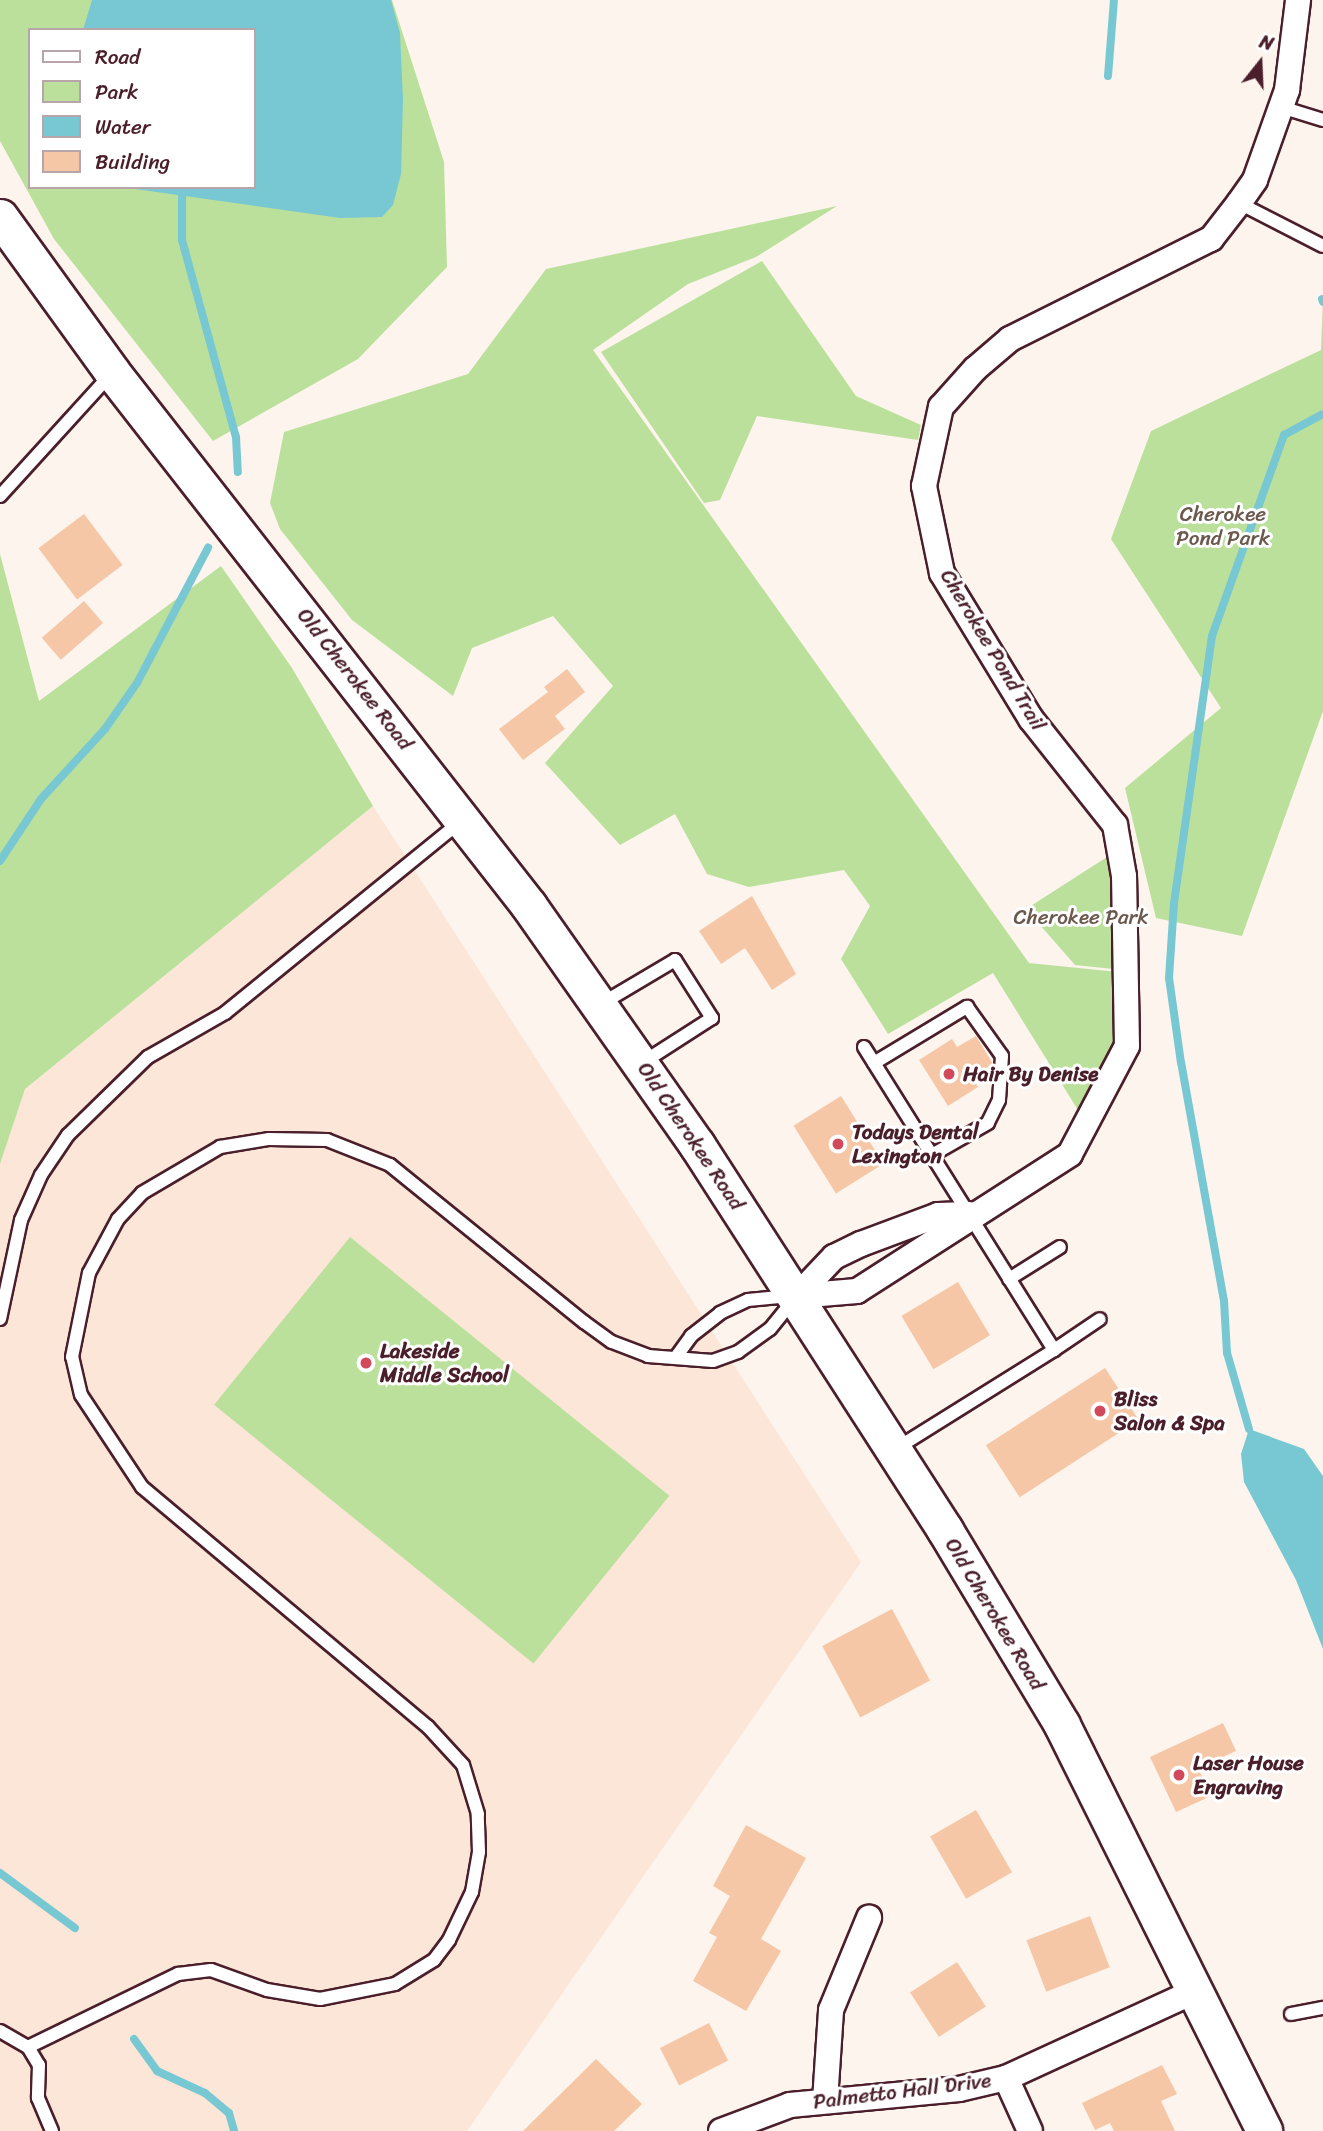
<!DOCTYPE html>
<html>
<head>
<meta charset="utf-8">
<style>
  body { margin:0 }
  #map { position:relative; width:1323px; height:2131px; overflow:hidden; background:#fdf4ed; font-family:Sriracha,sans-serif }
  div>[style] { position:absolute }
  .built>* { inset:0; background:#fbe6d8 }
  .green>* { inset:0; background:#bbe09b; transform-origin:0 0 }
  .water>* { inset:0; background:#78c8d3 }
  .stream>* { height:8px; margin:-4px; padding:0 4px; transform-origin:4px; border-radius:4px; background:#78c8d3 }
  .building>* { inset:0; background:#f6c7a6; transform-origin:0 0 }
  .roads { filter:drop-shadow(2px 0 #4a1f2b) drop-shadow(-2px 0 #4a1f2b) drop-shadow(0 2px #4a1f2b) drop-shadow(0 -2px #4a1f2b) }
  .lane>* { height:12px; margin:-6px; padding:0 6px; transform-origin:6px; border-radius:6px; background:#fff }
  .street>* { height:24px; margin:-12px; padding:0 12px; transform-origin:12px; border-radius:12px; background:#fff }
  .secondary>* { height:35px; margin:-17.5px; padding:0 17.5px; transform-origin:17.5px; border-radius:17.5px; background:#fff }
  .dots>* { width:19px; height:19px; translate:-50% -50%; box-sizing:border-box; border:4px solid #fff; border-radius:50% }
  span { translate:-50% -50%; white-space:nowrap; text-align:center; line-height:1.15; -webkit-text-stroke:6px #fff; paint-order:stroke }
  .park-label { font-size:21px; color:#6c594d }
  .street-label { font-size:21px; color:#4a1f2b }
  .poi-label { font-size:21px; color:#4a1f2b; font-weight:700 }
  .left { translate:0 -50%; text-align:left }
  .legend { position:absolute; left:28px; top:28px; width:228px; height:161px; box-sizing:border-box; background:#fff; border:2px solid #b7a5aa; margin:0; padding:9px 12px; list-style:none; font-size:21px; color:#4a1f2b }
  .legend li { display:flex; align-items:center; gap:14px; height:35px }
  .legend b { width:35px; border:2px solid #b7a5aa }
  .north { position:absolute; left:1225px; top:28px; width:70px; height:70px; -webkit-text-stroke:5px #fff; paint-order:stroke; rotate:18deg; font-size:19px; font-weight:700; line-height:28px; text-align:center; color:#4a1f2b }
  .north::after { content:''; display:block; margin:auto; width:24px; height:32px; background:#4a1f2b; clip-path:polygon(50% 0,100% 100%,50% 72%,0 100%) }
</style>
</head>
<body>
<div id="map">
  <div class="built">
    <i style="clip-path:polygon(373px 806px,861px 1562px,467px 2131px,0 2131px,0 1164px,25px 1089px)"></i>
  </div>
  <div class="green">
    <i style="clip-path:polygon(evenodd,0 0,392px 0,444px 162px,447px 267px,358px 359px,213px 441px,54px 239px,0 141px,0 0,30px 30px,254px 30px,254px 187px,30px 187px,30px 30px)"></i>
    <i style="clip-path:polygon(837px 206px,756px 257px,688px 284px,593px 350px,1029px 963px,1128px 973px,1127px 1046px,1086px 1123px,993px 973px,888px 1034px,841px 959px,870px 906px,844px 870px,749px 887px,707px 874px,675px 814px,620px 845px,545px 763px,613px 686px,553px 616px,472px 648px,453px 696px,352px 620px,280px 529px,270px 503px,284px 432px,468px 374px,546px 269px)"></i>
    <i style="clip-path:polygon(762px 261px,856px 396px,921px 425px,918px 440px,757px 416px,720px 500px,704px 503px,601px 352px)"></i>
    <i style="clip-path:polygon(1323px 299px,1323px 711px,1242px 936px,1156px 918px,1125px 788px,1221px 708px,1111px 539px,1151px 431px,1321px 350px)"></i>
    <i style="clip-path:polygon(0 554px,39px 701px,221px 566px,292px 668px,373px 806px,25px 1089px,0 1164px)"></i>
    <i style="clip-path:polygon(1107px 857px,1111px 867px,1123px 970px,1075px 965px,1026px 909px)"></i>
    <i style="left:350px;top:1237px;width:411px;height:216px;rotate:39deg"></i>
  </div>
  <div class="water">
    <i style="clip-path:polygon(92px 0,391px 0,400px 33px,403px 100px,401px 174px,393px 205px,382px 217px,340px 218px,121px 187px,254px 187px,254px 30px,83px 30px)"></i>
    <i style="clip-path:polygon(1249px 1429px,1304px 1449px,1323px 1476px,1323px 1649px,1296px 1580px,1244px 1482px,1241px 1454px)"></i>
  </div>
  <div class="stream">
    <i style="left:1108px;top:76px;width:76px;rotate:-85.5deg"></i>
    <i style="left:182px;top:196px;width:44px;rotate:90deg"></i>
    <i style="left:182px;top:240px;width:204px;rotate:74.7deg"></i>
    <i style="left:236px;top:437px;width:35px;rotate:87deg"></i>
    <i style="left:1322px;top:299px;width:3px;rotate:72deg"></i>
    <i style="left:0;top:861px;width:74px;rotate:-56.5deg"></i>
    <i style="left:41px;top:799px;width:95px;rotate:-47.6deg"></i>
    <i style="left:105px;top:729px;width:56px;rotate:-55.2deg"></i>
    <i style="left:137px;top:683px;width:153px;rotate:-62.3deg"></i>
    <i style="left:1249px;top:1429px;width:79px;rotate:-106.1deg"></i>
    <i style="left:1227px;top:1353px;width:52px;rotate:-93.3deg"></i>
    <i style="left:1224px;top:1301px;width:242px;rotate:-100.2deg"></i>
    <i style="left:1181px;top:1063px;width:86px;rotate:-98deg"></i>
    <i style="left:1169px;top:978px;width:75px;rotate:-86.2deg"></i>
    <i style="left:1174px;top:903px;width:270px;rotate:-81.9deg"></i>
    <i style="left:1212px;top:636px;width:214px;rotate:-70.3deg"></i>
    <i style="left:1284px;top:435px;width:44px;rotate:-28.3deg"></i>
    <i style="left:0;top:1873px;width:93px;rotate:36.3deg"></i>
    <i style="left:134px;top:2039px;width:39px;rotate:54deg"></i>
    <i style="left:157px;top:2071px;width:53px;rotate:24.6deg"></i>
    <i style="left:205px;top:2093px;width:31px;rotate:40deg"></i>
    <i style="left:229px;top:2113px;width:19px;rotate:74deg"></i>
  </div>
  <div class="building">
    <i style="left:84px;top:514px;width:64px;height:57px;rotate:53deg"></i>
    <i style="left:84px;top:601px;width:29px;height:56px;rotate:49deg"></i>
    <i style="clip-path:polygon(567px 669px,585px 692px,555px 716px,565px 729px,523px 760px,499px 729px,548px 692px,544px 687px)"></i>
    <i style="clip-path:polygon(752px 896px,796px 974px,772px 990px,745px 948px,721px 964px,699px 931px)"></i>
    <i style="clip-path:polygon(976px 1036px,993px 1064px,972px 1077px,978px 1087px,948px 1106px,919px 1060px,952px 1039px,957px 1047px)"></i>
    <i style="left:841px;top:1096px;width:80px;height:56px;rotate:58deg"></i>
    <i style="left:958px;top:1282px;width:62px;height:66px;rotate:59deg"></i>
    <i style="left:1105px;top:1368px;width:62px;height:142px;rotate:57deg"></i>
    <i style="left:892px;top:1609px;width:81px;height:79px;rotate:62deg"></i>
    <i style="clip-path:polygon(1223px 1723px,1236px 1751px,1198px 1768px,1211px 1796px,1176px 1812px,1150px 1757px)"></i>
    <i style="left:976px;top:1810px;width:72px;height:53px;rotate:60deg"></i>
    <i style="clip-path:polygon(746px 1825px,806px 1858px,761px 1939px,781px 1951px,746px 2011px,693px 1981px,717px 1937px,709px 1933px,730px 1896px,713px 1886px)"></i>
    <i style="left:1090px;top:1916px;width:55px;height:68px;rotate:69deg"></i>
    <i style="left:957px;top:1962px;width:53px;height:56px;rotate:57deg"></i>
    <i style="left:709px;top:2023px;width:42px;height:55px;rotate:63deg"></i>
    <i style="clip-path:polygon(596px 2059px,642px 2104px,614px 2131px,523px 2131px)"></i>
    <i style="clip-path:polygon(1162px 2065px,1177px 2094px,1161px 2101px,1175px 2131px,1114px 2131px,1110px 2123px,1095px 2130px,1082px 2103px)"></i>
  </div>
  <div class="roads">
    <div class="lane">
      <i style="left:1281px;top:107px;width:44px;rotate:17.2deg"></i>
      <i style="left:1239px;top:203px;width:94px;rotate:27.1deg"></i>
      <i style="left:0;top:496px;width:166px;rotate:-47.7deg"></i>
      <i style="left:601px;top:1004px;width:86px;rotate:-30.7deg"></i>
      <i style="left:675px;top:960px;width:69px;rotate:57.5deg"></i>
      <i style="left:712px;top:1018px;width:83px;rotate:147.3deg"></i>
      <i style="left:864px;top:1047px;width:358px;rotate:57.9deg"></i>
      <i style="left:1054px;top:1350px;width:189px;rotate:148deg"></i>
      <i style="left:874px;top:1063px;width:109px;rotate:-31.1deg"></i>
      <i style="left:967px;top:1007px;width:60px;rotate:54.5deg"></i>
      <i style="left:1002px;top:1056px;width:44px;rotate:93.9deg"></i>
      <i style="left:999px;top:1100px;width:25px;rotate:116deg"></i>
      <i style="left:988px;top:1123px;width:64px;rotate:150.3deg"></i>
      <i style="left:1009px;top:1279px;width:60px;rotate:-32.1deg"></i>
      <i style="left:0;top:1319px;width:101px;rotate:-78deg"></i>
      <i style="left:21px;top:1220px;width:49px;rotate:-66deg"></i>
      <i style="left:41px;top:1175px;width:48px;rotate:-56deg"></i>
      <i style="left:68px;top:1135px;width:112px;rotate:-44.3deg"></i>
      <i style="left:148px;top:1057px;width:89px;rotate:-29.7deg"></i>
      <i style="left:225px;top:1013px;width:303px;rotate:-39.1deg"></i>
      <i style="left:1054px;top:1350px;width:55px;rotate:-34deg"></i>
      <i style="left:676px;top:1357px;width:26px;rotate:-54deg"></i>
      <i style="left:691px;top:1336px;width:37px;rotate:-38deg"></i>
      <i style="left:720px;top:1313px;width:31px;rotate:-25deg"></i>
      <i style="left:748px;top:1300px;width:42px;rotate:-5.4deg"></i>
      <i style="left:1291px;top:2014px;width:33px;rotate:-11deg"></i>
      <i style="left:0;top:2031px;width:32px;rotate:30deg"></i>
      <i style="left:28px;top:2047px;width:21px;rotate:59deg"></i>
      <i style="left:39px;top:2065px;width:33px;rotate:92deg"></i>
      <i style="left:38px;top:2098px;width:36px;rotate:67deg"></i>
      <i style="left:28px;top:2047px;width:167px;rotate:-26deg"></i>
      <i style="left:178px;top:1974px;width:33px;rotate:-7deg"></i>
      <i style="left:211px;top:1970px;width:59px;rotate:19.7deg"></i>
      <i style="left:267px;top:1990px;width:54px;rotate:9.6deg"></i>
      <i style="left:320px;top:1999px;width:76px;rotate:-11.3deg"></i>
      <i style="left:395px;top:1984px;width:46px;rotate:-31.6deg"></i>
      <i style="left:434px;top:1960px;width:25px;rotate:-53deg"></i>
      <i style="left:449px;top:1940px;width:53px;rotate:-64.4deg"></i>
      <i style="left:472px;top:1892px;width:41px;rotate:-80.1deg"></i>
      <i style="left:479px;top:1852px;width:38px;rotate:-92deg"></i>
      <i style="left:478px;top:1814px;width:51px;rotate:-107deg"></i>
      <i style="left:463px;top:1765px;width:52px;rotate:-132.6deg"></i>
      <i style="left:428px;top:1727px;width:373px;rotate:-140deg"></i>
      <i style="left:142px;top:1487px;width:110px;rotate:-123.5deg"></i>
      <i style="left:81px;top:1395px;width:39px;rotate:-103deg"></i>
      <i style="left:72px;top:1357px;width:86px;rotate:-78.6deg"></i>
      <i style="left:89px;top:1273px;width:61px;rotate:-61.8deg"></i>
      <i style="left:118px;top:1219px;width:35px;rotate:-47deg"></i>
      <i style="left:142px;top:1193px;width:91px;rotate:-30.5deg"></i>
      <i style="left:220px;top:1147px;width:50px;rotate:-9.3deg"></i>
      <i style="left:269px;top:1139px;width:58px;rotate:1deg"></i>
      <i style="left:327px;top:1140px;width:68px;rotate:21.6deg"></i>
      <i style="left:390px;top:1165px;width:250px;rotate:39deg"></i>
      <i style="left:584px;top:1322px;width:34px;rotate:36deg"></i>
      <i style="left:612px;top:1342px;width:39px;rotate:21deg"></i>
      <i style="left:648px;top:1356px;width:65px;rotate:4.4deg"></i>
      <i style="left:713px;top:1361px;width:27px;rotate:-20deg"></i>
      <i style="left:738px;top:1352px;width:39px;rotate:-36deg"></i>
      <i style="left:770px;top:1329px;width:38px;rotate:-51deg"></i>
    </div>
    <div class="street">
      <i style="left:797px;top:1296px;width:60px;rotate:-4.8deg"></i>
      <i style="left:857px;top:1291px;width:253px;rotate:-32.7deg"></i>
      <i style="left:1070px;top:1154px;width:122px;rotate:-62.2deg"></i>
      <i style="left:1127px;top:1046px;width:170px;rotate:-91deg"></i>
      <i style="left:1124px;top:876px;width:52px;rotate:-100deg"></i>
      <i style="left:1115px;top:825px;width:135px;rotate:-128.4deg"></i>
      <i style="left:1031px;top:719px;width:171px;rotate:-121.4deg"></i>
      <i style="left:942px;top:573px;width:89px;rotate:-101.7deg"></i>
      <i style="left:924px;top:486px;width:81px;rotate:-77.9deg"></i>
      <i style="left:941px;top:407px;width:51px;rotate:-48.2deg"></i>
      <i style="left:975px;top:369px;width:46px;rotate:-40.6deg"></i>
      <i style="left:1010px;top:339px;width:225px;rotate:-26.5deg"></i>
      <i style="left:1211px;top:239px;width:46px;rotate:-52.1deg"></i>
      <i style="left:1239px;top:203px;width:28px;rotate:-55deg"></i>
      <i style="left:1255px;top:180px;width:96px;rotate:-70.4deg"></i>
      <i style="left:1287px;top:90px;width:91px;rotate:-83deg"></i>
      <i style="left:797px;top:1296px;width:54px;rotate:-46.5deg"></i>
      <i style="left:834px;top:1257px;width:30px;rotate:-26deg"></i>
      <i style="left:861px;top:1244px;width:82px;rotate:-20.6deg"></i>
      <i style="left:938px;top:1215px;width:31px;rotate:-2deg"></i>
      <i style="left:1006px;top:2078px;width:58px;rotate:65.6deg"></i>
      <i style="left:825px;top:2101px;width:91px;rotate:-86.2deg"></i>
      <i style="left:831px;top:2010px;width:100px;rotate:-67.6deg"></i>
      <i style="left:721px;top:2131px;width:74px;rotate:-20.6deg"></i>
      <i style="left:790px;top:2105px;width:170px;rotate:-5.4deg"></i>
      <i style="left:959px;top:2089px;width:48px;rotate:-13.2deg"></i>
      <i style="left:1006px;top:2078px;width:208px;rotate:-24.7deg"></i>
    </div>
    <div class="secondary">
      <i style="left:0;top:217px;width:191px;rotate:54.1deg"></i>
      <i style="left:112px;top:372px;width:678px;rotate:52.01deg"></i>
      <i style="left:529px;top:906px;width:292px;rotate:54.9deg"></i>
      <i style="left:697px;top:1145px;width:458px;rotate:57.2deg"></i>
      <i style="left:945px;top:1530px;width:227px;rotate:59deg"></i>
      <i style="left:1062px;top:1725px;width:453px;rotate:63.5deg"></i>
    </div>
  </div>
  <div class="dots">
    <i style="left:949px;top:1074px;background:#d1495b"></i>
    <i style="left:838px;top:1144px;background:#d1495b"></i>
    <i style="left:366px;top:1363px;background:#d1495b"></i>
    <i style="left:1100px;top:1411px;background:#d1495b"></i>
    <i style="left:1179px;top:1775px;background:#d1495b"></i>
  </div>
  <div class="park-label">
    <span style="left:1223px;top:526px">Cherokee<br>Pond Park</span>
    <span style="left:1081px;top:917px">Cherokee Park</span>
  </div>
  <div class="street-label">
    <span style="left:993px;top:650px;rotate:59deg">Cherokee Pond Trail</span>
    <span style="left:355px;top:679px;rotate:52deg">Old Cherokee Road</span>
    <span style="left:691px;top:1136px;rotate:56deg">Old Cherokee Road</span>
    <span style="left:995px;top:1614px;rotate:59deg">Old Cherokee Road</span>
    <span style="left:902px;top:2091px;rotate:-7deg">Palmetto Hall Drive</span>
  </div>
  <div class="poi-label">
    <span class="left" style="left:963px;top:1074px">Hair By Denise</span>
    <span class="left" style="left:852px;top:1144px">Todays Dental<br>Lexington</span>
    <span class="left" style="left:380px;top:1363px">Lakeside<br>Middle School</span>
    <span class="left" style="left:1114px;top:1411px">Bliss<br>Salon &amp; Spa</span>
    <span class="left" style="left:1193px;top:1775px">Laser House<br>Engraving</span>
  </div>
  <ul class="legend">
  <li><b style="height:9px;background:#fff"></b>Road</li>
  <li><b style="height:19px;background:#bbe09b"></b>Park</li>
  <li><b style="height:19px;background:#78c8d3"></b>Water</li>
  <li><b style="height:19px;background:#f6c7a6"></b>Building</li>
  </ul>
  <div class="north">N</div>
</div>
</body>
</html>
